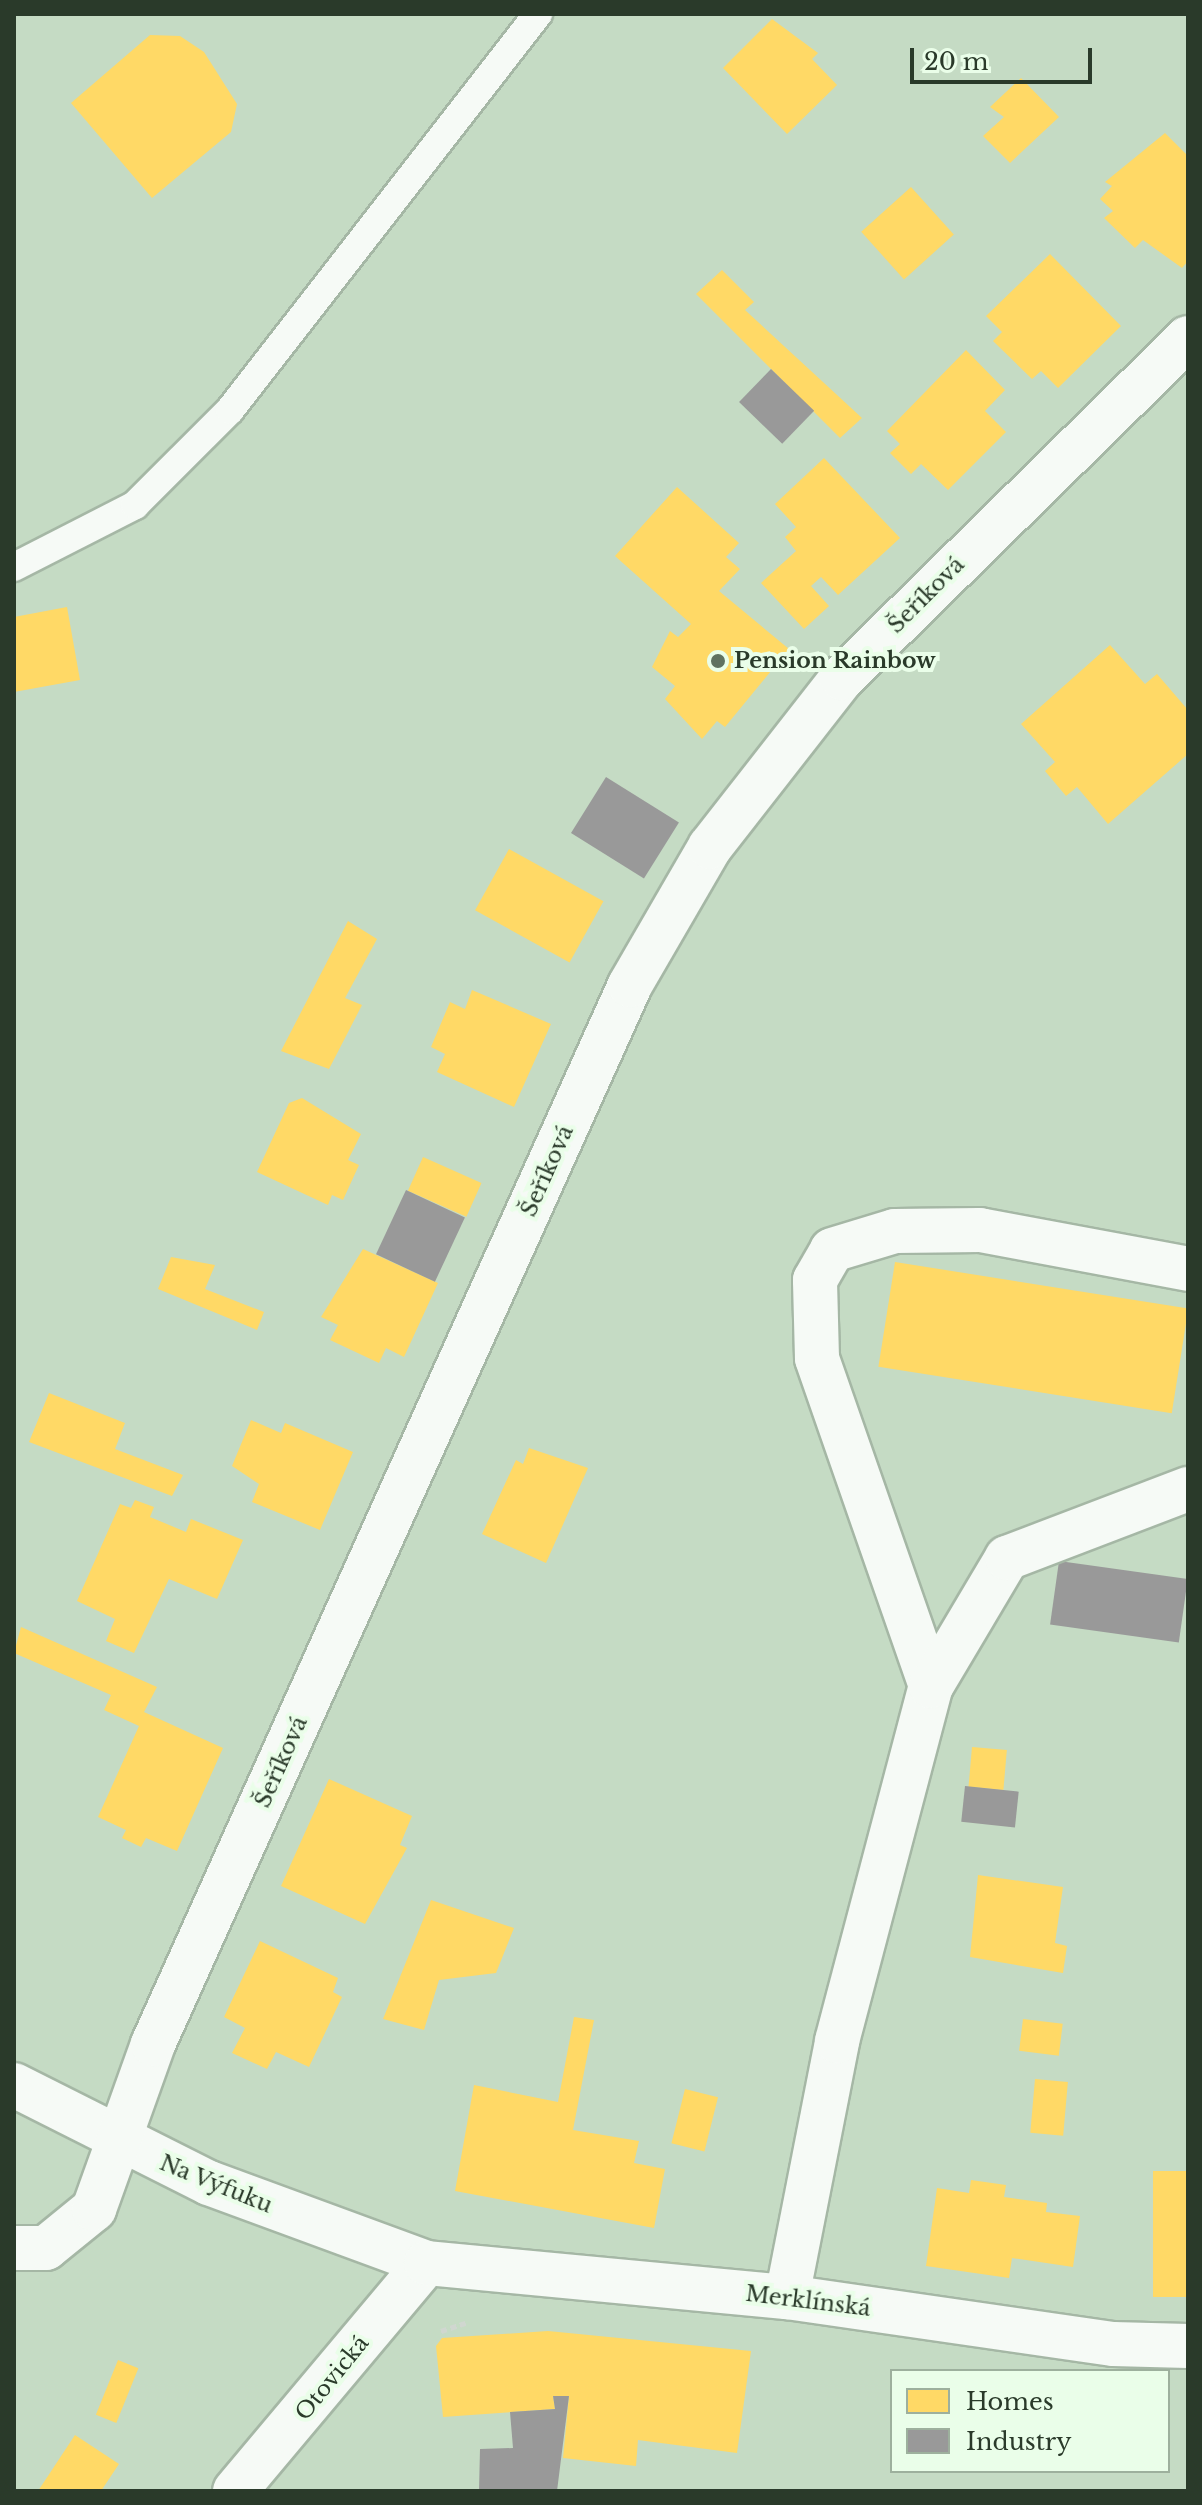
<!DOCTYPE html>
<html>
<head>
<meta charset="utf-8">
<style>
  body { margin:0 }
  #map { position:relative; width:1202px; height:2505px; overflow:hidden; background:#c5dbc4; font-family:"Libre Baskerville",serif }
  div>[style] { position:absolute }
  .homes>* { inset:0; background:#ffd966; transform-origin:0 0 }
  .industry>* { inset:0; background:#999; transform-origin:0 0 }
  .path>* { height:5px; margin-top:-2.5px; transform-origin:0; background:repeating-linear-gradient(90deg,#d0d7d0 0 6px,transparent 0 10px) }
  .roads { filter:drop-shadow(2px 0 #a5b7a5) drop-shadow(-2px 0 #a5b7a5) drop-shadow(0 2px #a5b7a5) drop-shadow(0 -2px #a5b7a5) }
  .lane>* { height:28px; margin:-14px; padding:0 14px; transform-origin:14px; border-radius:14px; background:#f6faf6 }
  .street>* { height:44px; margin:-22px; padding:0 22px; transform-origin:22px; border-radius:22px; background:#f6faf6 }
  .secondary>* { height:44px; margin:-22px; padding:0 22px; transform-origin:22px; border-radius:22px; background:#f6faf6 }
  .dots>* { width:22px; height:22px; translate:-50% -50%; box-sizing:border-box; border:4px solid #eafee9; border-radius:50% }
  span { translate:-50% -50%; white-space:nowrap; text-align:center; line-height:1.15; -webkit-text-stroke:8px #eafee9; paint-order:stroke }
  .street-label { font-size:22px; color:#2a3a2a }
  .poi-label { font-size:22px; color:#2a3a2a; font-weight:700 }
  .left { translate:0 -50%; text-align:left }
  .frame { position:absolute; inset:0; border:16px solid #2a3a2a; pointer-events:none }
  .legend { position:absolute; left:890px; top:2369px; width:280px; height:104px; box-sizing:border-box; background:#eafee9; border:2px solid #9db09d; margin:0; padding:10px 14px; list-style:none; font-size:24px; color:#2a3a2a }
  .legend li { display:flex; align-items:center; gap:16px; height:40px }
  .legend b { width:40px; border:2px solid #9db09d }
  .scale { position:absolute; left:910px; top:48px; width:182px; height:36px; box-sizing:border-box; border:4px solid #2a3a2a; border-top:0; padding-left:10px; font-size:24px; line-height:28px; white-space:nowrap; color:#2a3a2a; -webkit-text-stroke:6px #eafee9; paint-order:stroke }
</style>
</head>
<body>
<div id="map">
  <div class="homes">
    <i style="clip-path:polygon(772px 19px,818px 53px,812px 59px,837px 85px,787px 134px,723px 68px)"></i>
    <i style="clip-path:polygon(150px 35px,180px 36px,204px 52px,237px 104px,231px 132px,152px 198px,71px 103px)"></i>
    <i style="clip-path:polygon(1021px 78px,1059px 117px,1010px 163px,983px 136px,1004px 117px,990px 107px)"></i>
    <i style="clip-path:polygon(1165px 133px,1188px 156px,1188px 261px,1182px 268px,1143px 240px,1135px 248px,1104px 218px,1113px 211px,1100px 199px,1112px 186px,1105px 182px)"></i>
    <i style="left:911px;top:187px;width:64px;height:67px;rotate:48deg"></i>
    <i style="clip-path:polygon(1050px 254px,1121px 326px,1058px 388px,1041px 371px,1032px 379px,993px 341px,1002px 332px,986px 316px)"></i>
    <i style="clip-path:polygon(722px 270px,754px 302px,745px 310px,862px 418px,840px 438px,696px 294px)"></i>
    <i style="clip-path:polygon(966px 350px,1005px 390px,985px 411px,1006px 432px,948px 490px,921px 464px,911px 474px,890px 453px,900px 444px,887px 431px)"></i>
    <i style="clip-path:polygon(824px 458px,900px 538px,838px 595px,821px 577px,811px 586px,829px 606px,804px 629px,761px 583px,796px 551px,785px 537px,796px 527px,775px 504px)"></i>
    <i style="clip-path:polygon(677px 487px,739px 543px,726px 557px,740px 569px,719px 591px,789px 649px,725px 727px,717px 721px,702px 739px,665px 699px,675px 686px,652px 667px,670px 631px,678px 637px,691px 624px,615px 556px)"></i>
    <i style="clip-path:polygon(67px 607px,80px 680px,14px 692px,14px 617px)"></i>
    <i style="clip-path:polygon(1110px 645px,1145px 684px,1157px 674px,1188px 710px,1188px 754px,1108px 824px,1077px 787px,1066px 796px,1045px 771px,1055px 762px,1021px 724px)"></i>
    <i style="left:509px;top:849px;width:108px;height:70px;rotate:29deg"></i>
    <i style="clip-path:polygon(348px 921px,377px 939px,345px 998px,362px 1005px,329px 1069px,281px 1051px)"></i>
    <i style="clip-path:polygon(472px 990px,551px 1024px,514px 1107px,437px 1072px,445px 1054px,431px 1047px,450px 1002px,465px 1009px)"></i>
    <i style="clip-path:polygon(302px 1098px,361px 1134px,348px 1160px,359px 1165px,343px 1200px,332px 1195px,328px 1205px,257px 1172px,289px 1103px)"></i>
    <i style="left:423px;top:1157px;width:64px;height:37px;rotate:24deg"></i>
    <i style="clip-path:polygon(363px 1249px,438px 1283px,404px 1357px,386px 1348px,379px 1363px,330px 1340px,338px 1325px,321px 1317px)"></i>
    <i style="clip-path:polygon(171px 1257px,215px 1265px,205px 1289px,264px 1312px,257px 1330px,158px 1289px)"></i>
    <i style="left:895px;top:1262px;width:297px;height:106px;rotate:9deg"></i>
    <i style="clip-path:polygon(49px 1393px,125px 1423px,115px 1449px,183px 1475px,172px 1496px,29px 1442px)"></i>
    <i style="clip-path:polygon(251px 1420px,281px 1433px,285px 1423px,353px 1452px,320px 1530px,252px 1502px,259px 1484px,232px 1466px)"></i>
    <i style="clip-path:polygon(529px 1448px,588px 1468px,546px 1563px,482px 1534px,516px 1460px,523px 1464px)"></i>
    <i style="clip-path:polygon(135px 1500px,154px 1507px,150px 1517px,186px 1532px,191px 1519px,243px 1540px,217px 1599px,169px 1579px,134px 1653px,106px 1641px,115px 1619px,77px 1601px,120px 1504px,131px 1508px)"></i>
    <i style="clip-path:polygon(21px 1627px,157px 1687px,144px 1712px,223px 1748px,177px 1851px,146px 1838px,141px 1847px,122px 1838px,126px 1830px,98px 1817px,139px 1726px,104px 1710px,111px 1695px,14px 1653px)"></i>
    <i style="left:972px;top:1747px;width:35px;height:40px;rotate:5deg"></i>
    <i style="clip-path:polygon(329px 1779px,412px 1816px,400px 1845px,407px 1848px,365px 1924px,281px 1886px)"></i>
    <i style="clip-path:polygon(978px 1875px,1063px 1887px,1055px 1943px,1067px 1946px,1063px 1973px,970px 1957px)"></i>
    <i style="clip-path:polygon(431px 1900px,514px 1928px,496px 1973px,439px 1980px,424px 2030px,383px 2019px)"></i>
    <i style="clip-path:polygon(260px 1941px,338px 1978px,333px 1992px,342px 1997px,309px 2067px,276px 2052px,267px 2069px,232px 2053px,245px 2028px,224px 2017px)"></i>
    <i style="clip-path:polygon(574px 2017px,594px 2020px,573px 2130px,639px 2141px,634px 2163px,665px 2169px,654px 2228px,455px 2191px,474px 2085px,558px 2102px)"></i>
    <i style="left:1023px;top:2019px;width:40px;height:32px;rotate:7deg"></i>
    <i style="left:1035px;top:2079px;width:33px;height:54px;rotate:5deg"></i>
    <i style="left:685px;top:2089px;width:34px;height:56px;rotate:14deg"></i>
    <i style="left:1188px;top:2171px;width:126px;height:35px;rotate:90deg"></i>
    <i style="clip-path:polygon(971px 2180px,1006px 2185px,1004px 2197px,1047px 2203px,1046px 2212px,1080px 2216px,1073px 2267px,1012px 2258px,1009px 2278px,926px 2266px,937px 2188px,969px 2193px)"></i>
    <i style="clip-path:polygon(548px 2331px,751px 2351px,737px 2453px,638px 2440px,636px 2466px,563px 2458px,569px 2396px,553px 2396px,555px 2409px,443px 2417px,436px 2346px,442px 2338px)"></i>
    <i style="left:118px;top:2360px;width:22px;height:59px;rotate:22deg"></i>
    <i style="clip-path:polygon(75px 2435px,119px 2464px,101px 2491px,38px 2491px)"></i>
  </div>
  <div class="industry">
    <i style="left:771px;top:369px;width:60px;height:46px;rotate:44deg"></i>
    <i style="left:606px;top:777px;width:86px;height:66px;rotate:32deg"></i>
    <i style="left:406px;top:1190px;width:65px;height:71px;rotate:25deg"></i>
    <i style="left:1059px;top:1561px;width:130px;height:64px;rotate:8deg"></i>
    <i style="left:965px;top:1786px;width:54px;height:36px;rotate:6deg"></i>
    <i style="clip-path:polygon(553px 2396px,569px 2396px,557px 2491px,479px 2491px,480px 2449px,513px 2448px,510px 2412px,555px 2409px)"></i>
  </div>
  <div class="path">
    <i style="left:441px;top:2331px;width:26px;rotate:-18deg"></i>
  </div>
  <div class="roads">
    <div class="lane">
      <i style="left:14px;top:567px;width:136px;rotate:-27.1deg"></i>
      <i style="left:135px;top:505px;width:134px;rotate:-45deg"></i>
      <i style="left:230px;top:410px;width:502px;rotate:-52.13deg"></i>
    </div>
    <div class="street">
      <i style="left:931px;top:1686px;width:347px;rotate:-109.2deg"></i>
      <i style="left:817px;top:1358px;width:78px;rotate:-91.5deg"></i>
      <i style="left:815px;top:1280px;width:34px;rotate:-60deg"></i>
      <i style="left:832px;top:1250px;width:66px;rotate:-16.8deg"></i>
      <i style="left:895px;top:1231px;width:85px;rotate:-0.7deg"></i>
      <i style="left:980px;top:1230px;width:212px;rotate:10.6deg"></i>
      <i style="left:14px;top:2085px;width:218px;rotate:26.7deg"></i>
      <i style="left:209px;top:2183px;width:231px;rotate:20.2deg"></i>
      <i style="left:14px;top:2248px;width:32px"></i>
      <i style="left:46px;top:2248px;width:62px;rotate:-39.1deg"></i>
      <i style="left:94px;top:2209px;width:175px;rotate:-70.3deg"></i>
      <i style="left:153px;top:2044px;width:1161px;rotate:-65.75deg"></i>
      <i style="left:630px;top:985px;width:160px;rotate:-59.9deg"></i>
      <i style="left:710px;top:847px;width:214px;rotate:-52deg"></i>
      <i style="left:842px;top:678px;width:485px;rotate:-44.5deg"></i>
      <i style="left:787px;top:2297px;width:261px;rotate:-78.9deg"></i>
      <i style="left:837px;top:2041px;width:367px;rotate:-75.2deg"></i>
      <i style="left:931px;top:1686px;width:149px;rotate:-59.3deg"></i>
      <i style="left:1007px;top:1558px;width:194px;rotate:-20.9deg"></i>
    </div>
    <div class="secondary">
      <i style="left:235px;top:2491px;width:297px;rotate:-50deg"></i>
      <i style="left:426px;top:2263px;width:363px;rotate:5.4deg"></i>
      <i style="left:787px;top:2297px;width:329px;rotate:8.2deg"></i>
      <i style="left:1113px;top:2344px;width:75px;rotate:1.5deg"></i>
    </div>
  </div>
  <div class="dots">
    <i style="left:718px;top:661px;background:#607260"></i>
  </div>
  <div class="street-label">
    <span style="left:926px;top:595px;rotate:-45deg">Šeříková</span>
    <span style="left:547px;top:1171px;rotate:-66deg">Šeříková</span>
    <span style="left:281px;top:1762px;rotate:-66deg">Šeříková</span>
    <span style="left:216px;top:2184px;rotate:22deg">Na Výfuku</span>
    <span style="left:808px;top:2301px;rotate:7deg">Merklínská</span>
    <span style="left:332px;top:2378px;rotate:-51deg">Otovická</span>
  </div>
  <div class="poi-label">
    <span class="left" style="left:734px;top:661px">Pension Rainbow</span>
  </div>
  <div class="frame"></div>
  <ul class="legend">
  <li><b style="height:22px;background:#ffd966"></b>Homes</li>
  <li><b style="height:22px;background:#999"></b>Industry</li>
  </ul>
  <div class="scale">20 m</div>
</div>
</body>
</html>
